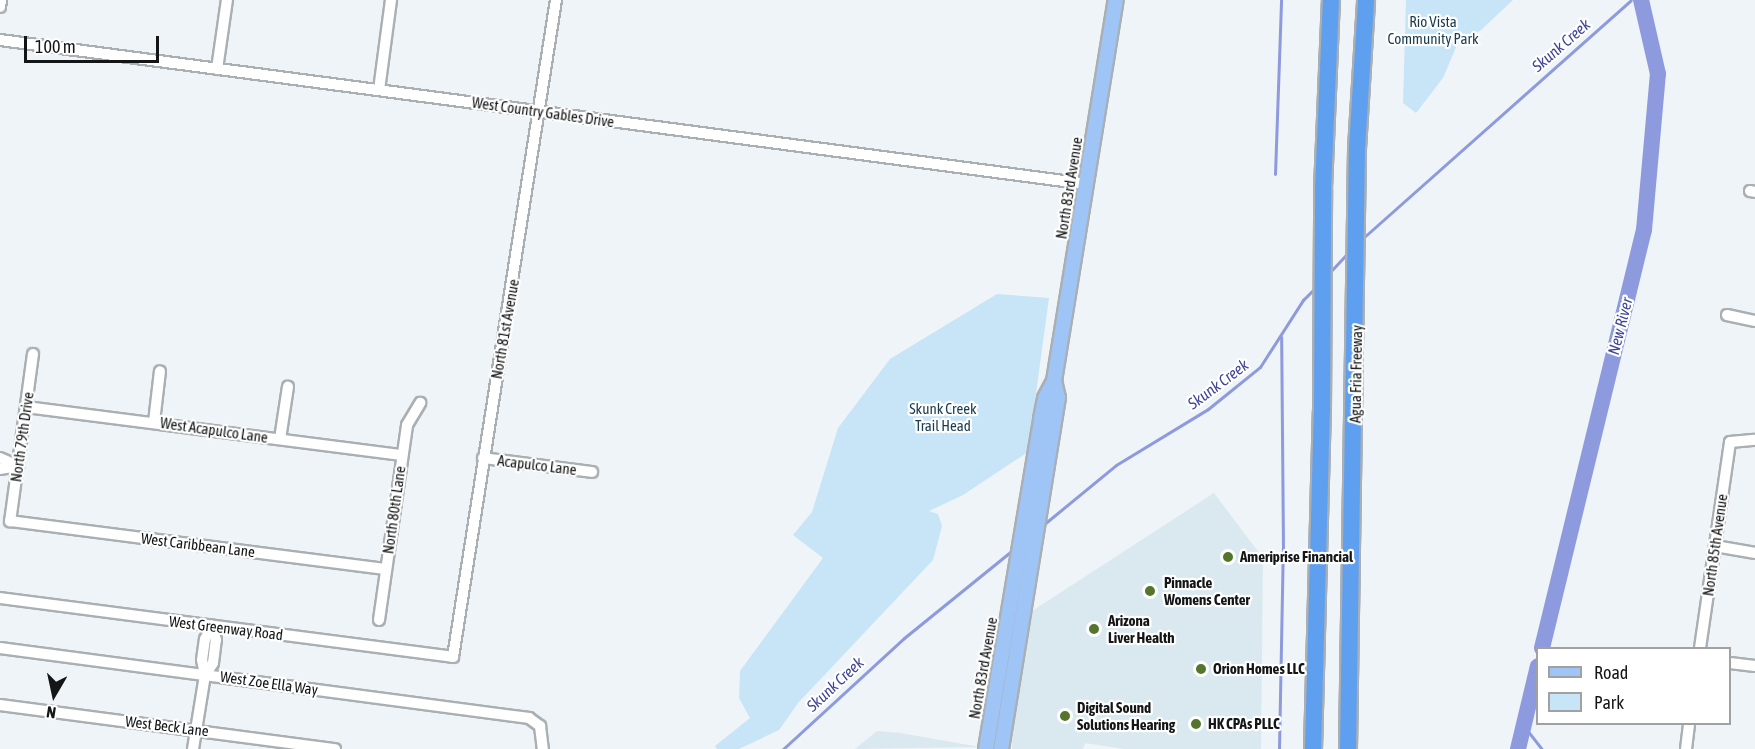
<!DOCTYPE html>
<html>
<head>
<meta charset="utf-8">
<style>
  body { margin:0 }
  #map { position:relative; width:1755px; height:749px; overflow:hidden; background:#eef4f7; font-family:"Asap Condensed",sans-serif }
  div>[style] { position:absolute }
  .built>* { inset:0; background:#dae8f0 }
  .green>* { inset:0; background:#c8e5f7 }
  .stream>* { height:3px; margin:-1.5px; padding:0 1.5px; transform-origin:1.5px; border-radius:1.5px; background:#8e9ade }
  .river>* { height:16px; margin:-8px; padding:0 8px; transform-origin:8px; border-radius:8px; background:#8e9ade }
  .roads { filter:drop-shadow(2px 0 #aaafb3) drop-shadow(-2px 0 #aaafb3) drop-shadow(0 2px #aaafb3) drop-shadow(0 -2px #aaafb3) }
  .minor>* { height:10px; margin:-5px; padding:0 5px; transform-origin:5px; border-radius:5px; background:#fff }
  .major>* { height:14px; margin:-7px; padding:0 7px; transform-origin:7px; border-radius:7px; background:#9fc5f6 }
  .highway>* { height:16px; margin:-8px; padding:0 8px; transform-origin:8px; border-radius:8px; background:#5f9ff0 }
  .dots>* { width:16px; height:16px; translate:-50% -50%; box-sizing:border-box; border:3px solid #fff; border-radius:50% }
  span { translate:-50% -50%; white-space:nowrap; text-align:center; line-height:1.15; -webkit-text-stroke:4.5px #fff; paint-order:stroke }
  .park-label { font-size:15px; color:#193c4f }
  .street-label { font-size:15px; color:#131516 }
  .poi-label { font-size:15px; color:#131516; font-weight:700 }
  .left { translate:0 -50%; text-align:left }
  .water-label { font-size:16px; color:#3f4697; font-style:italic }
  .legend { position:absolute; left:1536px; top:647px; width:195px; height:78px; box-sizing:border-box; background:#fff; border:2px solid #a1a1a2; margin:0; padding:8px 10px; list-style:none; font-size:18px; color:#131516 }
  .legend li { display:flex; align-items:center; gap:12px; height:30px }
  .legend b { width:30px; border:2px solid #a1a1a2 }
  .north { position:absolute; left:24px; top:665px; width:60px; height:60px; -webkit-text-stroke:4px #fff; paint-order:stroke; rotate:189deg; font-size:16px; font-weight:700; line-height:24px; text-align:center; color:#131516 }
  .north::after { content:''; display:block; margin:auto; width:21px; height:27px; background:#131516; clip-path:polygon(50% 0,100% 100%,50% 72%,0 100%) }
  .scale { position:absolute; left:24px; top:36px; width:135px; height:27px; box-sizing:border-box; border:3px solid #131516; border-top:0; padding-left:8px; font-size:18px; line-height:21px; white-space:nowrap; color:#131516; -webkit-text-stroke:4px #fff; paint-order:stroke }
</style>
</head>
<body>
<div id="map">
  <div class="built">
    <i style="clip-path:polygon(1214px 493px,1263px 558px,1261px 749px,1124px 749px,1085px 743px,1083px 749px,1012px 749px,1013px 712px,1029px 613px)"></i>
    <i style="clip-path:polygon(877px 731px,900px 733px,980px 747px,855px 749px)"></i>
  </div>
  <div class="green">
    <i style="clip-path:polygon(1406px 0,1513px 0,1481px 30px,1457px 45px,1443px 78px,1416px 113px,1403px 103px)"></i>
    <i style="clip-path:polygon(997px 294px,1049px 298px,1028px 452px,963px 495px,929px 511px,938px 514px,942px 526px,933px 560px,798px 703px,779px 730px,739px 749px,717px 749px,715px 746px,750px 718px,739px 698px,740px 671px,823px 558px,793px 535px,812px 512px,838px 428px,890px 359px)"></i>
  </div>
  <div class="stream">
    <i style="left:1275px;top:174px;width:174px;rotate:-88deg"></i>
    <i style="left:1363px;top:238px;width:358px;rotate:-41.6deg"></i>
    <i style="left:1330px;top:272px;width:26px;rotate:-47deg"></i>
    <i style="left:1043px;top:525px;width:94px;rotate:-39.4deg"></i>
    <i style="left:1116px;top:465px;width:108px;rotate:-31.3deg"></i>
    <i style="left:1208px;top:409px;width:67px;rotate:-38.9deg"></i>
    <i style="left:1260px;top:367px;width:80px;rotate:-57.3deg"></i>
    <i style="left:1303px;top:300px;width:20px;rotate:-45deg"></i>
    <i style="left:1523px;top:725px;width:31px;rotate:52deg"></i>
    <i style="left:783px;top:749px;width:164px;rotate:-42.5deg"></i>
    <i style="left:904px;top:638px;width:143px;rotate:-39deg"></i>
    <i style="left:1279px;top:749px;width:201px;rotate:-88.9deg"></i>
    <i style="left:1283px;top:548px;width:211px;rotate:-90.5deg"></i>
  </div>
  <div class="river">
    <i style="left:1542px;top:648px;width:430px;rotate:-76.3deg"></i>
    <i style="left:1644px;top:230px;width:157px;rotate:-84.9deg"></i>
    <i style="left:1658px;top:74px;width:76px;rotate:-102.9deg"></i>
    <i style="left:1518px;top:749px;width:85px;rotate:-76.5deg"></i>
  </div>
  <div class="roads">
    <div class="minor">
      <i style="left:0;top:7px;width:7px;rotate:-82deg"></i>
      <i style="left:0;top:40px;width:1096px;rotate:7.55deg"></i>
      <i style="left:217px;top:69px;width:70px;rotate:-81.8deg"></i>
      <i style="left:379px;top:90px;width:91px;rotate:-82.4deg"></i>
      <i style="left:1750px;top:191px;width:5px;rotate:11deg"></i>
      <i style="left:1727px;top:315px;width:29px;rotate:12deg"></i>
      <i style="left:33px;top:354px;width:169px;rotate:97.8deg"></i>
      <i style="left:10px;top:521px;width:379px;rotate:7.3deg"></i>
      <i style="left:26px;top:407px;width:379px;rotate:7.3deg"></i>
      <i style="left:154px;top:422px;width:51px;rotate:-83.3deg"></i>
      <i style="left:280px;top:439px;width:53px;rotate:-81.3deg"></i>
      <i style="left:0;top:458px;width:20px;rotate:24deg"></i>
      <i style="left:483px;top:458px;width:110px;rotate:7.3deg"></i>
      <i style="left:0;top:469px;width:18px;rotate:-9deg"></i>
      <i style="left:1715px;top:546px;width:41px;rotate:9.9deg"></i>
      <i style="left:0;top:598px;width:457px;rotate:7.4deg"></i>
      <i style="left:453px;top:657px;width:665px;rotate:-81.09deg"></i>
      <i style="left:379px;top:620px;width:197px;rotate:-81.8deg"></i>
      <i style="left:407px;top:425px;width:26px;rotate:-59deg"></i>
      <i style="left:0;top:648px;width:534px;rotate:7.54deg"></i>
      <i style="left:529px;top:718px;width:14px;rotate:36deg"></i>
      <i style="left:540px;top:726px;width:23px;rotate:83deg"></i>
      <i style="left:1700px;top:648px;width:208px;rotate:-81.7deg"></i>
      <i style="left:1730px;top:442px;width:25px;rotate:-5deg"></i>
      <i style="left:1730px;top:663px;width:25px;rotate:7deg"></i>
      <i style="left:205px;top:675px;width:15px;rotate:-101deg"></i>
      <i style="left:202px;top:660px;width:21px;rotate:-82deg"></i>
      <i style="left:205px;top:639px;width:15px;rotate:-62deg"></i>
      <i style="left:0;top:705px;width:338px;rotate:7.5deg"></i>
      <i style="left:193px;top:749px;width:75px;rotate:-80.8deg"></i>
      <i style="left:205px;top:675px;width:14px;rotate:-56deg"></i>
      <i style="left:213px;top:663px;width:23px;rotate:-83deg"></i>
      <i style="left:216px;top:640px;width:15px;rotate:-106deg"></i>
      <i style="left:1686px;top:749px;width:25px;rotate:-83deg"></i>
    </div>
    <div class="major">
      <i style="left:986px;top:749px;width:335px;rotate:-80.5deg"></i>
      <i style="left:1041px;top:419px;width:21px;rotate:-79deg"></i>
      <i style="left:1045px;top:398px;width:19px;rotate:-62deg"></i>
      <i style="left:1054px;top:381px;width:386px;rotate:-80.8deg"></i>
      <i style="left:1001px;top:749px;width:356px;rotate:-80.8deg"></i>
      <i style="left:1058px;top:398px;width:17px;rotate:-103deg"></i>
    </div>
    <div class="highway">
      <i style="left:1313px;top:749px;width:338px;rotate:-88.5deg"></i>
      <i style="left:1322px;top:411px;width:222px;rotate:-89.7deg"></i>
      <i style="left:1323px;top:189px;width:189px;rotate:-87.6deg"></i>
      <i style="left:1348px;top:749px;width:600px;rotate:-89.14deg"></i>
      <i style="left:1357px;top:149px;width:149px;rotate:-86.5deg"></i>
    </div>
  </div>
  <div class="dots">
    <i style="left:1228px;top:557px;background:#53752d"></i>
    <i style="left:1150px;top:591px;background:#53752d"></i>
    <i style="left:1094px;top:629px;background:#53752d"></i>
    <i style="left:1201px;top:669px;background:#53752d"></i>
    <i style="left:1065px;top:716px;background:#53752d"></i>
    <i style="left:1196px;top:724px;background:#53752d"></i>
  </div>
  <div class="park-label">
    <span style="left:1433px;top:30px">Rio Vista<br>Community Park</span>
    <span style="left:943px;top:417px">Skunk Creek<br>Trail Head</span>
  </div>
  <div class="street-label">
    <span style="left:543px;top:112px;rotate:8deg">West Country Gables Drive</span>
    <span style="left:1069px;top:188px;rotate:-81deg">North 83rd Avenue</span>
    <span style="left:505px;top:329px;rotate:-80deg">North 81st Avenue</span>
    <span style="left:1356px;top:374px;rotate:-89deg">Agua Fria Freeway</span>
    <span style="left:214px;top:430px;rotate:8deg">West Acapulco Lane</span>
    <span style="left:22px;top:437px;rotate:-82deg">North 79th Drive</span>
    <span style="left:537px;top:465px;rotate:7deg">Acapulco Lane</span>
    <span style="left:394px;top:510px;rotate:-82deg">North 80th Lane</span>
    <span style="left:198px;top:545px;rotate:7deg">West Caribbean Lane</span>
    <span style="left:1715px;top:545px;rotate:-82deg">North 85th Avenue</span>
    <span style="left:226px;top:628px;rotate:7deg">West Greenway Road</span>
    <span style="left:983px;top:668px;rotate:-80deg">North 83rd Avenue</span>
    <span style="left:269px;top:683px;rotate:8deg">West Zoe Ella Way</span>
    <span style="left:167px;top:726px;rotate:7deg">West Beck Lane</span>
  </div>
  <div class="poi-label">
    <span class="left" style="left:1240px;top:557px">Ameriprise Financial</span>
    <span class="left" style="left:1164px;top:591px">Pinnacle<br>Womens Center</span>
    <span class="left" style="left:1108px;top:629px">Arizona<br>Liver Health</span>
    <span class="left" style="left:1213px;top:669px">Orion Homes LLC</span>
    <span class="left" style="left:1077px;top:716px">Digital Sound<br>Solutions Hearing</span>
    <span class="left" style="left:1208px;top:724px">HK CPAs PLLC</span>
  </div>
  <div class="water-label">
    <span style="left:1561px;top:45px;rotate:-41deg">Skunk Creek</span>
    <span style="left:1620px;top:326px;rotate:-76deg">New River</span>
    <span style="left:1218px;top:384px;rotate:-37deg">Skunk Creek</span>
    <span style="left:835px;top:684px;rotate:-43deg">Skunk Creek</span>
  </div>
  <ul class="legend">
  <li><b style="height:8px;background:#9fc5f6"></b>Road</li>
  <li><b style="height:16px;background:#c8e5f7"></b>Park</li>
  </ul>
  <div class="north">N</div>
  <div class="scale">100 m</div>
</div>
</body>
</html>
